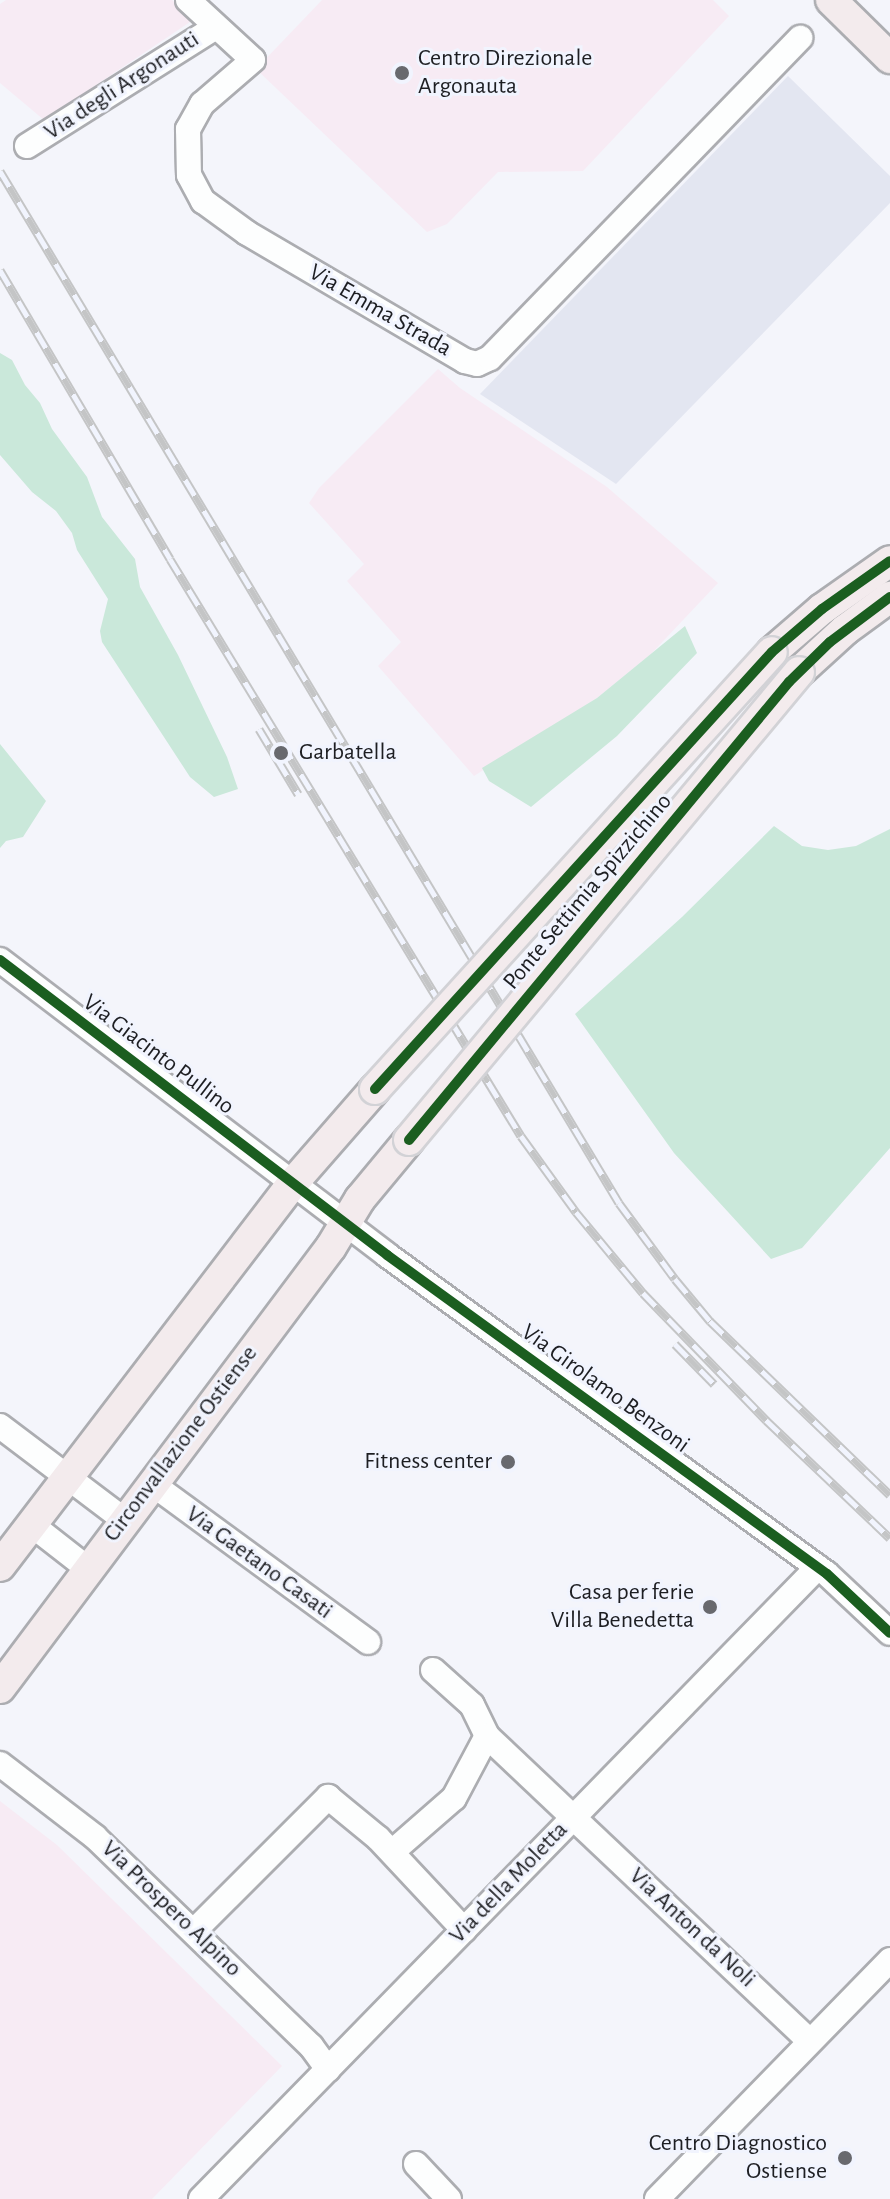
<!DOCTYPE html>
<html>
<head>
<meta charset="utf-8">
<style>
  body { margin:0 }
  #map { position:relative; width:890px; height:2199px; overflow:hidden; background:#f4f5fb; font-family:"Alegreya Sans",sans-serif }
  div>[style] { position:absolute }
  .commercial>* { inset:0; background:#f7ebf4 }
  .built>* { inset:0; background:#e3e6f1 }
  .green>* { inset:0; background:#cae8da }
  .roads { filter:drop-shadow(2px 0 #acadb1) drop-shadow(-2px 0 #acadb1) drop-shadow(0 2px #acadb1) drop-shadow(0 -2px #acadb1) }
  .minor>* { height:24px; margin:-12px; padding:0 12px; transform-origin:12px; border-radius:12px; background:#fdfefe }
  .major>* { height:30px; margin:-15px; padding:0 15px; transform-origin:15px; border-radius:15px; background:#f3ebed }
  .rail>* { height:9px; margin-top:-4.5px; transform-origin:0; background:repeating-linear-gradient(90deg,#f1f4fe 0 18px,#c4c5c6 0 36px); box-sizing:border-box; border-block:2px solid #c4c5c6 }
  .bridges { filter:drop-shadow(2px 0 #d2d2d6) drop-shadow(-2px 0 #d2d2d6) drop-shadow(0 2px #d2d2d6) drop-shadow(0 -2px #d2d2d6) }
  .major-bridge>* { height:30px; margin:-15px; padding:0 15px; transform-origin:15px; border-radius:15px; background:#f3ebed }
  .cycleway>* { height:10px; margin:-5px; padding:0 5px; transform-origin:5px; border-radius:5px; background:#1b5e20 }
  .dots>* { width:22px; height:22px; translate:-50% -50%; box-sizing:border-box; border:4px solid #f1f4fe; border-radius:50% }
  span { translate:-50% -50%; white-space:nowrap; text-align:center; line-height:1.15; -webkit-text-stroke:6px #f1f4fe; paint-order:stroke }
  .poi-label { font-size:24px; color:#1d1e22 }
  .left { translate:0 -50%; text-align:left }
  .right { translate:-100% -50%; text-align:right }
  .street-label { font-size:24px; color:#1d1e22 }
</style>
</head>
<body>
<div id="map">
  <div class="commercial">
    <i style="clip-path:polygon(6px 0,172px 0,193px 20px,44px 120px,0 83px,0 4px)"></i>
    <i style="clip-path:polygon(322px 0,713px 0,729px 16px,583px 171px,498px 172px,447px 224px,427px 232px,256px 69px)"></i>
    <i style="clip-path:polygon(438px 369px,460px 388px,607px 487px,718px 583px,650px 655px,597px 698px,474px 776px,378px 666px,401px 642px,347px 581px,364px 564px,309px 503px,319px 488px)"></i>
    <i style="clip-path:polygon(0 1801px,57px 1845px,282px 2066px,152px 2199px,0 2199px)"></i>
  </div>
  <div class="built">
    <i style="clip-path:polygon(788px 76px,890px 176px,890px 203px,616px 484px,480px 394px)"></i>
  </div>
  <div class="green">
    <i style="clip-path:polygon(0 353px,12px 360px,25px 385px,40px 403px,52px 429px,87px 477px,102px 517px,135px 559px,140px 587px,178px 655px,227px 757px,238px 789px,214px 797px,190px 777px,102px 642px,100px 631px,108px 599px,77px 550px,72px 533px,56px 511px,32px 492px,0 455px)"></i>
    <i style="clip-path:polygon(685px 626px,697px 653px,617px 736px,531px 807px,489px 781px,482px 768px,597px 698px)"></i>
    <i style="clip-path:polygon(0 744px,46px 801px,23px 837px,6px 841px,0 848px)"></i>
    <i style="clip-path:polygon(774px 826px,802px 846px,828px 850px,856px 846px,890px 829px,890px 1148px,802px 1248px,771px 1259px,674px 1153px,575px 1014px,682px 917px)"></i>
  </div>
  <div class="roads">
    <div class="minor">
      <i style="left:188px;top:0;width:88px;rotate:42.7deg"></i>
      <i style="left:253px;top:60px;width:67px;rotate:139.2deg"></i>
      <i style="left:202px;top:104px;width:29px;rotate:119deg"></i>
      <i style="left:188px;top:129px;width:46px;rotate:88.8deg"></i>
      <i style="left:189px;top:175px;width:30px;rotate:62deg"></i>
      <i style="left:203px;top:201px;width:54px;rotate:36deg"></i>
      <i style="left:247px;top:233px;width:253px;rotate:30.4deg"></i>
      <i style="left:465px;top:361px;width:12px;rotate:14deg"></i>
      <i style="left:477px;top:364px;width:14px;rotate:-25deg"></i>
      <i style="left:490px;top:358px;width:446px;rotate:-45.9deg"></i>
      <i style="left:27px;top:146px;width:223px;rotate:-32.2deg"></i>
      <i style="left:0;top:960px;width:487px;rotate:37.3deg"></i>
      <i style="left:387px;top:1255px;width:543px;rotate:35.94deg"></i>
      <i style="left:827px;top:1574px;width:86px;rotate:43.1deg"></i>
      <i style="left:0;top:1426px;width:154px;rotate:37.1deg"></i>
      <i style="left:151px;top:1483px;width:269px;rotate:36.2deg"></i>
      <i style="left:32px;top:1525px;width:70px;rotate:38deg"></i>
      <i style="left:433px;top:1670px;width:52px;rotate:41.9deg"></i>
      <i style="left:472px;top:1705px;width:34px;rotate:64deg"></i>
      <i style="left:487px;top:1736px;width:444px;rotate:43.4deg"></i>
      <i style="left:0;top:1764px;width:120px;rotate:37.5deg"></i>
      <i style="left:95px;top:1837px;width:301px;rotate:44.1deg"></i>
      <i style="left:311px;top:2046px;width:29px;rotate:54deg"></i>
      <i style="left:392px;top:1852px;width:82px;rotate:-41.1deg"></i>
      <i style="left:454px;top:1798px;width:70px;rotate:-62deg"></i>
      <i style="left:194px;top:1931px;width:190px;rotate:-45deg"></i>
      <i style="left:328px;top:1797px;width:65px;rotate:39.4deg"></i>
      <i style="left:378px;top:1838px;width:126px;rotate:46.9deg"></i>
      <i style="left:416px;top:2164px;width:48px;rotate:46.7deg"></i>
      <i style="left:201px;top:2199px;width:883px;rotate:-45.69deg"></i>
      <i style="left:657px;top:2199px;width:334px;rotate:-45.7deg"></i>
    </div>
    <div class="major">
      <i style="left:831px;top:0;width:83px;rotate:44.5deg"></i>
      <i style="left:772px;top:652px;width:66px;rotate:-40.7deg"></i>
      <i style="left:822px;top:609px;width:83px;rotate:-35.2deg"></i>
      <i style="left:799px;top:672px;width:62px;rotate:-42.4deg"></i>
      <i style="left:845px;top:630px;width:56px;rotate:-36.3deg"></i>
      <i style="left:0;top:1566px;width:482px;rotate:-52.6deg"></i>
      <i style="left:293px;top:1183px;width:125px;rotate:-48.9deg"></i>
      <i style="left:0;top:1688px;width:551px;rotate:-53.11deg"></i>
      <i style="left:331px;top:1247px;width:56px;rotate:-58.9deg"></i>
      <i style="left:360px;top:1199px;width:77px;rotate:-50.3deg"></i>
    </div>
  </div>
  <div class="rail">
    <i style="left:0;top:171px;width:1203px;rotate:59.04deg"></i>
    <i style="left:619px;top:1203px;width:94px;rotate:53.6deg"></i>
    <i style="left:675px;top:1279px;width:55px;rotate:50.2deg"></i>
    <i style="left:710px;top:1321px;width:250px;rotate:44deg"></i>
    <i style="left:0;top:270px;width:335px;rotate:59.5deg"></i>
    <i style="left:170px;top:559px;width:675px;rotate:58.69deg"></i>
    <i style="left:521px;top:1136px;width:94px;rotate:54.1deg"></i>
    <i style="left:576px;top:1212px;width:105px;rotate:50.4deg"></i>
    <i style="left:643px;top:1293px;width:177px;rotate:45.9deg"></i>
    <i style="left:766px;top:1420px;width:171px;rotate:43.6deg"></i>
    <i style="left:259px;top:729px;width:76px;rotate:59deg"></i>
    <i style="left:675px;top:1344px;width:56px;rotate:45.7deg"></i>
  </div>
  <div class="bridges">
    <div class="major-bridge">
      <i style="left:375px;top:1089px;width:590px;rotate:-47.75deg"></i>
      <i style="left:409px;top:1140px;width:609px;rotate:-50.19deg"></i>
    </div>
  </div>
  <div class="cycleway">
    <i style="left:0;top:960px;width:487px;rotate:37.3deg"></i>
    <i style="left:387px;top:1255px;width:543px;rotate:35.94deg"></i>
    <i style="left:827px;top:1574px;width:86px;rotate:43.1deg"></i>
    <i style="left:375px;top:1089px;width:590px;rotate:-47.75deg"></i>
    <i style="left:772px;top:652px;width:66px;rotate:-40.7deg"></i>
    <i style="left:822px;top:609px;width:83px;rotate:-35.2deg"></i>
    <i style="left:409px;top:1140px;width:595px;rotate:-50.32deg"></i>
    <i style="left:789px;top:682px;width:57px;rotate:-44.3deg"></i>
    <i style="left:830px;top:642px;width:75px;rotate:-36.9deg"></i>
  </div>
  <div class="dots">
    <i style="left:402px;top:73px;background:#68696e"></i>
    <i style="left:281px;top:753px;background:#68696e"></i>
    <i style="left:508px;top:1462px;background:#68696e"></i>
    <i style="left:710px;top:1607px;background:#68696e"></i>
    <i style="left:845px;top:2158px;background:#68696e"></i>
  </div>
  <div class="poi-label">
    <span class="left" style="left:418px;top:73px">Centro Direzionale<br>Argonauta</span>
    <span class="left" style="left:299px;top:753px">Garbatella</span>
    <span class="right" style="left:492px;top:1462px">Fitness center</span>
    <span class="right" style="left:694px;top:1607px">Casa per ferie<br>Villa Benedetta</span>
    <span class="right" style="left:827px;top:2158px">Centro Diagnostico<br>Ostiense</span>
  </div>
  <div class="street-label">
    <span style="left:122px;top:86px;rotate:-33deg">Via degli Argonauti</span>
    <span style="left:380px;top:311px;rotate:30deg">Via Emma Strada</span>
    <span style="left:588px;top:892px;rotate:-50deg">Ponte Settimia Spizzichino</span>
    <span style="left:158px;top:1055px;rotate:37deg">Via Giacinto Pullino</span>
    <span style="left:605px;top:1389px;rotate:36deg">Via Girolamo Benzoni</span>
    <span style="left:181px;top:1444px;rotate:-53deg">Circonvallazione Ostiense</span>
    <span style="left:259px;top:1563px;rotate:36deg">Via Gaetano Casati</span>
    <span style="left:509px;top:1883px;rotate:-46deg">Via della Moletta</span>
    <span style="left:171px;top:1909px;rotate:44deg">Via Prospero Alpino</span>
    <span style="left:692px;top:1928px;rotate:43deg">Via Anton da Noli</span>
  </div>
</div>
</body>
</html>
